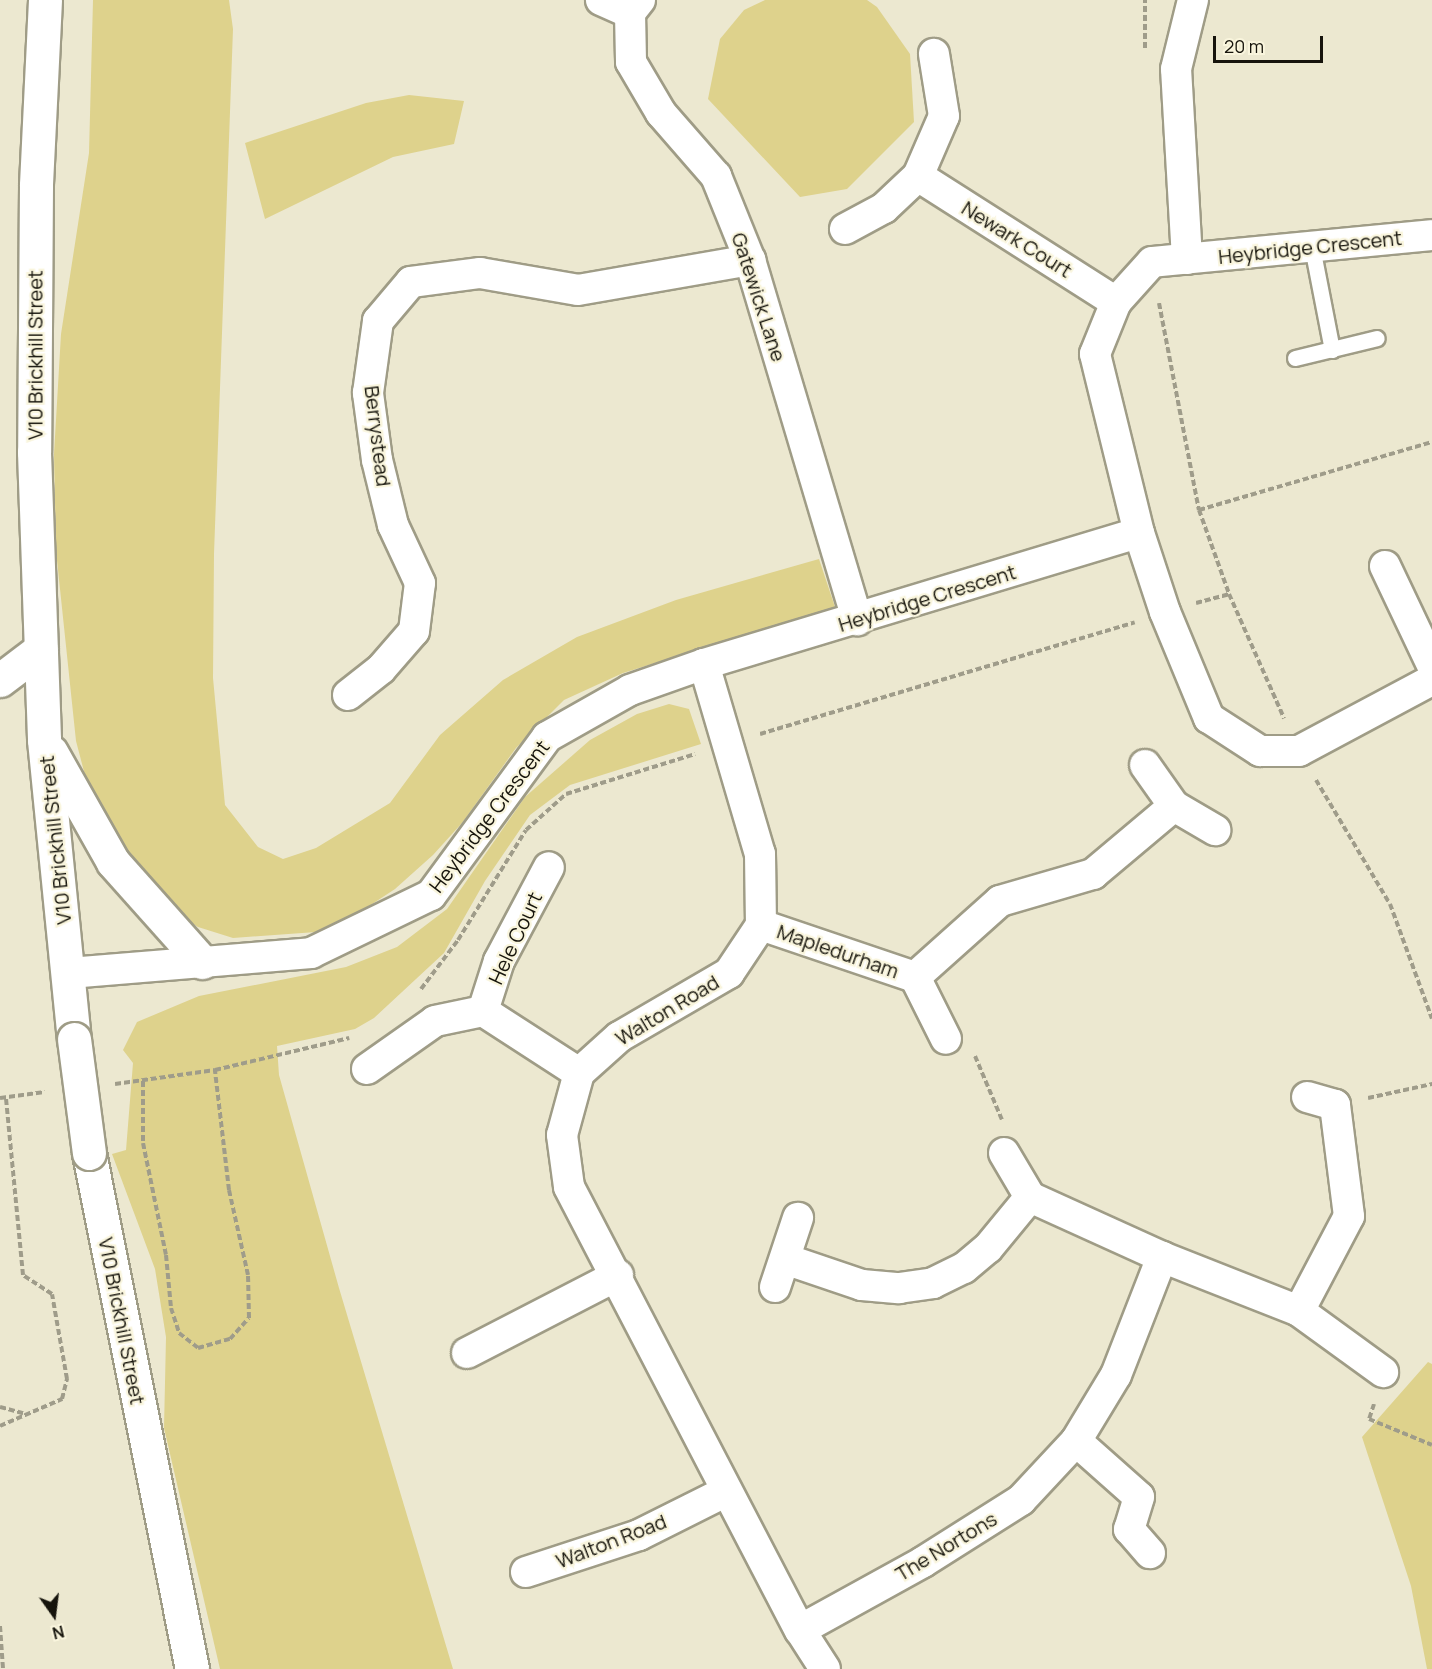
<!DOCTYPE html>
<html>
<head>
<meta charset="utf-8">
<style>
  body { margin:0 }
  #map { position:relative; width:1432px; height:1669px; overflow:hidden; background:#ece8d0; font-family:Manrope,sans-serif }
  div>[style] { position:absolute }
  .green>* { inset:0; background:#ded28c }
  .path>* { height:4px; margin-top:-2px; transform-origin:0; background:repeating-linear-gradient(90deg,#9f9c8a 0 6px,transparent 0 9px) }
  .roads { filter:drop-shadow(2px 0 #9f9c86) drop-shadow(-2px 0 #9f9c86) drop-shadow(0 2px #9f9c86) drop-shadow(0 -2px #9f9c86) }
  .lane>* { height:15px; margin:-7.5px; padding:0 7.5px; transform-origin:7.5px; border-radius:7.5px; background:#fff }
  .street>* { height:30px; margin:-15px; padding:0 15px; transform-origin:15px; border-radius:15px; background:#fff }
  .secondary>* { height:33px; margin:-16.5px; padding:0 16.5px; transform-origin:16.5px; border-radius:16.5px; background:#fff }
  .bridges { filter:drop-shadow(2px 0 #9f9c86) drop-shadow(-2px 0 #9f9c86) drop-shadow(0 2px #9f9c86) drop-shadow(0 -2px #9f9c86) }
  .secondary-bridge>* { height:33px; margin:-16.5px; padding:0 16.5px; transform-origin:16.5px; border-radius:16.5px; background:#fff }
  span { translate:-50% -50%; white-space:nowrap; text-align:center; line-height:1.15; -webkit-text-stroke:4.5px #f9f5dd; paint-order:stroke }
  .street-label { font-size:20px; color:#16140c }
  .north { position:absolute; left:24px; top:1585px; width:60px; height:60px; -webkit-text-stroke:4px #f9f5dd; paint-order:stroke; rotate:166deg; font-size:16px; font-weight:700; line-height:24px; text-align:center; color:#16140c }
  .north::after { content:''; display:block; margin:auto; width:21px; height:27px; background:#16140c; clip-path:polygon(50% 0,100% 100%,50% 72%,0 100%) }
  .scale { position:absolute; left:1213px; top:36px; width:110px; height:27px; box-sizing:border-box; border:3px solid #16140c; border-top:0; padding-left:8px; font-size:18px; line-height:21px; white-space:nowrap; color:#16140c; -webkit-text-stroke:4px #f9f5dd; paint-order:stroke }
</style>
</head>
<body>
<div id="map">
  <div class="green">
    <i style="clip-path:polygon(93px 0,229px 0,233px 29px,214px 554px,213px 678px,225px 805px,258px 847px,283px 859px,316px 848px,390px 803px,440px 735px,503px 680px,577px 637px,676px 600px,819px 559px,835px 607px,623px 673px,564px 700px,516px 748px,462px 823px,433px 855px,395px 889px,360px 912px,316px 932px,233px 938px,198px 927px,162px 904px,125px 860px,92px 802px,76px 741px,56px 551px,54px 454px,61px 334px,89px 153px)"></i>
    <i style="clip-path:polygon(765px 0,867px 0,877px 7px,910px 54px,914px 122px,847px 189px,800px 197px,708px 99px,720px 39px,744px 10px)"></i>
    <i style="clip-path:polygon(409px 95px,464px 101px,454px 144px,393px 157px,265px 219px,245px 143px,366px 103px)"></i>
    <i style="clip-path:polygon(669px 704px,689px 709px,701px 744px,570px 785px,530px 815px,485px 881px,444px 953px,374px 1018px,355px 1029px,277px 1046px,279px 1075px,339px 1288px,453px 1669px,220px 1669px,164px 1428px,166px 1337px,155px 1269px,112px 1154px,126px 1150px,133px 1063px,123px 1050px,137px 1022px,199px 996px,346px 967px,397px 947px,447px 909px,525px 797px,590px 740px,637px 714px)"></i>
    <i style="clip-path:polygon(1428px 1362px,1432px 1364px,1432px 1669px,1427px 1669px,1411px 1586px,1362px 1437px)"></i>
  </div>
  <div class="path">
    <i style="left:1145px;top:48px;width:48px;rotate:-90deg"></i>
    <i style="left:1159px;top:303px;width:211px;rotate:79.1deg"></i>
    <i style="left:1199px;top:510px;width:89px;rotate:70.3deg"></i>
    <i style="left:1199px;top:510px;width:243px;rotate:-16.3deg"></i>
    <i style="left:1196px;top:603px;width:34px;rotate:-15deg"></i>
    <i style="left:1229px;top:594px;width:136px;rotate:66.1deg"></i>
    <i style="left:760px;top:734px;width:391px;rotate:-16.6deg"></i>
    <i style="left:1316px;top:780px;width:144px;rotate:59.2deg"></i>
    <i style="left:1390px;top:904px;width:122px;rotate:69.9deg"></i>
    <i style="left:421px;top:989px;width:61px;rotate:-52.9deg"></i>
    <i style="left:458px;top:940px;width:129px;rotate:-58.3deg"></i>
    <i style="left:526px;top:830px;width:54px;rotate:-42deg"></i>
    <i style="left:566px;top:794px;width:135px;rotate:-17.2deg"></i>
    <i style="left:975px;top:1056px;width:69px;rotate:67.1deg"></i>
    <i style="left:143px;top:1081px;width:62px;rotate:90deg"></i>
    <i style="left:143px;top:1143px;width:114px;rotate:78.4deg"></i>
    <i style="left:166px;top:1255px;width:53px;rotate:84.6deg"></i>
    <i style="left:171px;top:1308px;width:26px;rotate:72deg"></i>
    <i style="left:179px;top:1333px;width:24px;rotate:38deg"></i>
    <i style="left:198px;top:1348px;width:33px;rotate:-16deg"></i>
    <i style="left:230px;top:1339px;width:28px;rotate:-48deg"></i>
    <i style="left:249px;top:1318px;width:43px;rotate:-91.3deg"></i>
    <i style="left:248px;top:1275px;width:87px;rotate:-102.6deg"></i>
    <i style="left:229px;top:1190px;width:121px;rotate:-96.7deg"></i>
    <i style="left:115px;top:1084px;width:101px;rotate:-8deg"></i>
    <i style="left:215px;top:1070px;width:138px;rotate:-13.4deg"></i>
    <i style="left:0;top:1098px;width:45px;rotate:-7.6deg"></i>
    <i style="left:1368px;top:1098px;width:66px;rotate:-12.3deg"></i>
    <i style="left:1374px;top:1404px;width:16px;rotate:108deg"></i>
    <i style="left:1369px;top:1419px;width:68px;rotate:22.4deg"></i>
    <i style="left:0;top:1407px;width:24px;rotate:15deg"></i>
    <i style="left:0;top:1426px;width:68px;rotate:-23.5deg"></i>
    <i style="left:62px;top:1399px;width:21px;rotate:-76deg"></i>
    <i style="left:67px;top:1379px;width:86px;rotate:-100deg"></i>
    <i style="left:52px;top:1294px;width:35px;rotate:-147deg"></i>
    <i style="left:23px;top:1275px;width:179px;rotate:-95.5deg"></i>
    <i style="left:0;top:1626px;width:43px;rotate:86deg"></i>
  </div>
  <div class="roads">
    <div class="lane">
      <i style="left:1312px;top:247px;width:105px;rotate:79deg"></i>
      <i style="left:1295px;top:358px;width:84px;rotate:-13.7deg"></i>
    </div>
    <div class="street">
      <i style="left:601px;top:0;width:32px;rotate:24deg"></i>
      <i style="left:640px;top:0;width:16px;rotate:128deg"></i>
      <i style="left:630px;top:13px;width:49px;rotate:88.8deg"></i>
      <i style="left:631px;top:62px;width:59px;rotate:59.5deg"></i>
      <i style="left:661px;top:113px;width:84px;rotate:48.9deg"></i>
      <i style="left:716px;top:176px;width:91px;rotate:68deg"></i>
      <i style="left:750px;top:260px;width:376px;rotate:73.4deg"></i>
      <i style="left:918px;top:176px;width:235px;rotate:32.5deg"></i>
      <i style="left:845px;top:229px;width:44px;rotate:-28.3deg"></i>
      <i style="left:884px;top:208px;width:47px;rotate:-43.3deg"></i>
      <i style="left:918px;top:176px;width:65px;rotate:-66.6deg"></i>
      <i style="left:944px;top:116px;width:63px;rotate:-99.2deg"></i>
      <i style="left:1432px;top:235px;width:281px;rotate:174.5deg"></i>
      <i style="left:1152px;top:262px;width:54px;rotate:132deg"></i>
      <i style="left:1116px;top:302px;width:56px;rotate:112deg"></i>
      <i style="left:1095px;top:354px;width:184px;rotate:76.2deg"></i>
      <i style="left:1139px;top:533px;width:83px;rotate:71.8deg"></i>
      <i style="left:1165px;top:612px;width:115px;rotate:67.5deg"></i>
      <i style="left:1209px;top:718px;width:61px;rotate:32.9deg"></i>
      <i style="left:1260px;top:751px;width:39px"></i>
      <i style="left:1299px;top:751px;width:151px;rotate:-28.1deg"></i>
      <i style="left:1187px;top:259px;width:190px;rotate:-93.3deg"></i>
      <i style="left:1176px;top:69px;width:71px;rotate:-76.2deg"></i>
      <i style="left:1385px;top:566px;width:110px;rotate:64.6deg"></i>
      <i style="left:704px;top:664px;width:198px;rotate:73.6deg"></i>
      <i style="left:760px;top:854px;width:71px;rotate:89.2deg"></i>
      <i style="left:761px;top:925px;width:58px;rotate:123.7deg"></i>
      <i style="left:729px;top:973px;width:127px;rotate:149.8deg"></i>
      <i style="left:619px;top:1037px;width:54px;rotate:138deg"></i>
      <i style="left:579px;top:1073px;width:64px;rotate:105.3deg"></i>
      <i style="left:562px;top:1135px;width:52px;rotate:82.3deg"></i>
      <i style="left:569px;top:1187px;width:500px;rotate:62.5deg"></i>
      <i style="left:800px;top:1630px;width:46px;rotate:57.3deg"></i>
      <i style="left:348px;top:695px;width:42px;rotate:-38.2deg"></i>
      <i style="left:381px;top:669px;width:50px;rotate:-49deg"></i>
      <i style="left:414px;top:631px;width:48px;rotate:-82.9deg"></i>
      <i style="left:420px;top:583px;width:64px;rotate:-115deg"></i>
      <i style="left:393px;top:525px;width:67px;rotate:-103.8deg"></i>
      <i style="left:377px;top:460px;width:68px;rotate:-97.7deg"></i>
      <i style="left:368px;top:393px;width:73px;rotate:-82.1deg"></i>
      <i style="left:378px;top:321px;width:51px;rotate:-49.8deg"></i>
      <i style="left:411px;top:282px;width:70px;rotate:-7.4deg"></i>
      <i style="left:480px;top:273px;width:99px;rotate:9.8deg"></i>
      <i style="left:578px;top:290px;width:175px;rotate:-9.9deg"></i>
      <i style="left:1145px;top:765px;width:50px;rotate:54.7deg"></i>
      <i style="left:761px;top:925px;width:163px;rotate:18.7deg"></i>
      <i style="left:915px;top:977px;width:114px;rotate:-41.8deg"></i>
      <i style="left:1000px;top:901px;width:97px;rotate:-16.2deg"></i>
      <i style="left:1093px;top:874px;width:106px;rotate:-40deg"></i>
      <i style="left:1174px;top:806px;width:48px;rotate:30.3deg"></i>
      <i style="left:69px;top:973px;width:243px;rotate:-4.7deg"></i>
      <i style="left:311px;top:953px;width:133px;rotate:-25.8deg"></i>
      <i style="left:431px;top:895px;width:196px;rotate:-53.7deg"></i>
      <i style="left:547px;top:737px;width:95px;rotate:-29.5deg"></i>
      <i style="left:630px;top:690px;width:78px;rotate:-19.4deg"></i>
      <i style="left:704px;top:664px;width:454px;rotate:-16.8deg"></i>
      <i style="left:915px;top:977px;width:69px;rotate:63.4deg"></i>
      <i style="left:483px;top:1011px;width:114px;rotate:32.9deg"></i>
      <i style="left:367px;top:1069px;width:83px;rotate:-35.2deg"></i>
      <i style="left:435px;top:1021px;width:49px;rotate:-11.8deg"></i>
      <i style="left:483px;top:1011px;width:52px;rotate:-72.3deg"></i>
      <i style="left:499px;top:961px;width:106px;rotate:-62deg"></i>
      <i style="left:1030px;top:1197px;width:145px;rotate:24.4deg"></i>
      <i style="left:1162px;top:1257px;width:147px;rotate:21.5deg"></i>
      <i style="left:1299px;top:1311px;width:104px;rotate:36deg"></i>
      <i style="left:785px;top:1259px;width:81px;rotate:18.7deg"></i>
      <i style="left:862px;top:1285px;width:37px;rotate:5deg"></i>
      <i style="left:899px;top:1288px;width:34px;rotate:-8deg"></i>
      <i style="left:933px;top:1283px;width:34px;rotate:-26deg"></i>
      <i style="left:964px;top:1268px;width:31px;rotate:-40deg"></i>
      <i style="left:988px;top:1248px;width:66px;rotate:-50.5deg"></i>
      <i style="left:1030px;top:1197px;width:51px;rotate:-120.6deg"></i>
      <i style="left:775px;top:1287px;width:73px;rotate:-71.6deg"></i>
      <i style="left:1299px;top:1311px;width:107px;rotate:-62.2deg"></i>
      <i style="left:1349px;top:1216px;width:112px;rotate:-97.2deg"></i>
      <i style="left:1335px;top:1105px;width:29px;rotate:-164deg"></i>
      <i style="left:467px;top:1353px;width:170px;rotate:-27.3deg"></i>
      <i style="left:1076px;top:1441px;width:84px;rotate:41.6deg"></i>
      <i style="left:1139px;top:1497px;width:34px;rotate:107deg"></i>
      <i style="left:1129px;top:1529px;width:32px;rotate:49deg"></i>
      <i style="left:526px;top:1572px;width:119px;rotate:-18.1deg"></i>
      <i style="left:639px;top:1535px;width:98px;rotate:-26.6deg"></i>
      <i style="left:800px;top:1630px;width:141px;rotate:-28.9deg"></i>
      <i style="left:923px;top:1562px;width:116px;rotate:-32.3deg"></i>
      <i style="left:1021px;top:1500px;width:81px;rotate:-47deg"></i>
      <i style="left:1076px;top:1441px;width:77px;rotate:-58.8deg"></i>
      <i style="left:1116px;top:1375px;width:127px;rotate:-68.7deg"></i>
    </div>
    <div class="secondary">
      <i style="left:45px;top:0;width:186px;rotate:92.8deg"></i>
      <i style="left:36px;top:186px;width:266px;rotate:90.4deg"></i>
      <i style="left:34px;top:452px;width:288px;rotate:88deg"></i>
      <i style="left:44px;top:740px;width:301px;rotate:84.3deg"></i>
      <i style="left:0;top:680px;width:51px;rotate:-37.1deg"></i>
      <i style="left:51px;top:752px;width:126px;rotate:60.6deg"></i>
      <i style="left:113px;top:862px;width:134px;rotate:48.3deg"></i>
      <i style="left:89px;top:1153px;width:526px;rotate:78.71deg"></i>
    </div>
  </div>
  <div class="bridges">
    <div class="secondary-bridge">
      <i style="left:74px;top:1039px;width:115px;rotate:82.5deg"></i>
    </div>
  </div>
  <div class="street-label">
    <span style="left:1017px;top:239px;rotate:32deg">Newark Court</span>
    <span style="left:1310px;top:247px;rotate:-6deg">Heybridge Crescent</span>
    <span style="left:759px;top:297px;rotate:72deg">Gatewick Lane</span>
    <span style="left:35px;top:355px;rotate:-90deg">V10 Brickhill Street</span>
    <span style="left:378px;top:436px;rotate:83deg">Berrystead</span>
    <span style="left:927px;top:598px;rotate:-17deg">Heybridge Crescent</span>
    <span style="left:489px;top:816px;rotate:-53deg">Heybridge Crescent</span>
    <span style="left:55px;top:840px;rotate:-96deg">V10 Brickhill Street</span>
    <span style="left:515px;top:938px;rotate:-65deg">Hele Court</span>
    <span style="left:838px;top:951px;rotate:19deg">Mapledurham</span>
    <span style="left:667px;top:1010px;rotate:-31deg">Walton Road</span>
    <span style="left:122px;top:1321px;rotate:79deg">V10 Brickhill Street</span>
    <span style="left:611px;top:1541px;rotate:-21deg">Walton Road</span>
    <span style="left:946px;top:1546px;rotate:-31deg">The Nortons</span>
  </div>
  <div class="north">N</div>
  <div class="scale">20 m</div>
</div>
</body>
</html>
